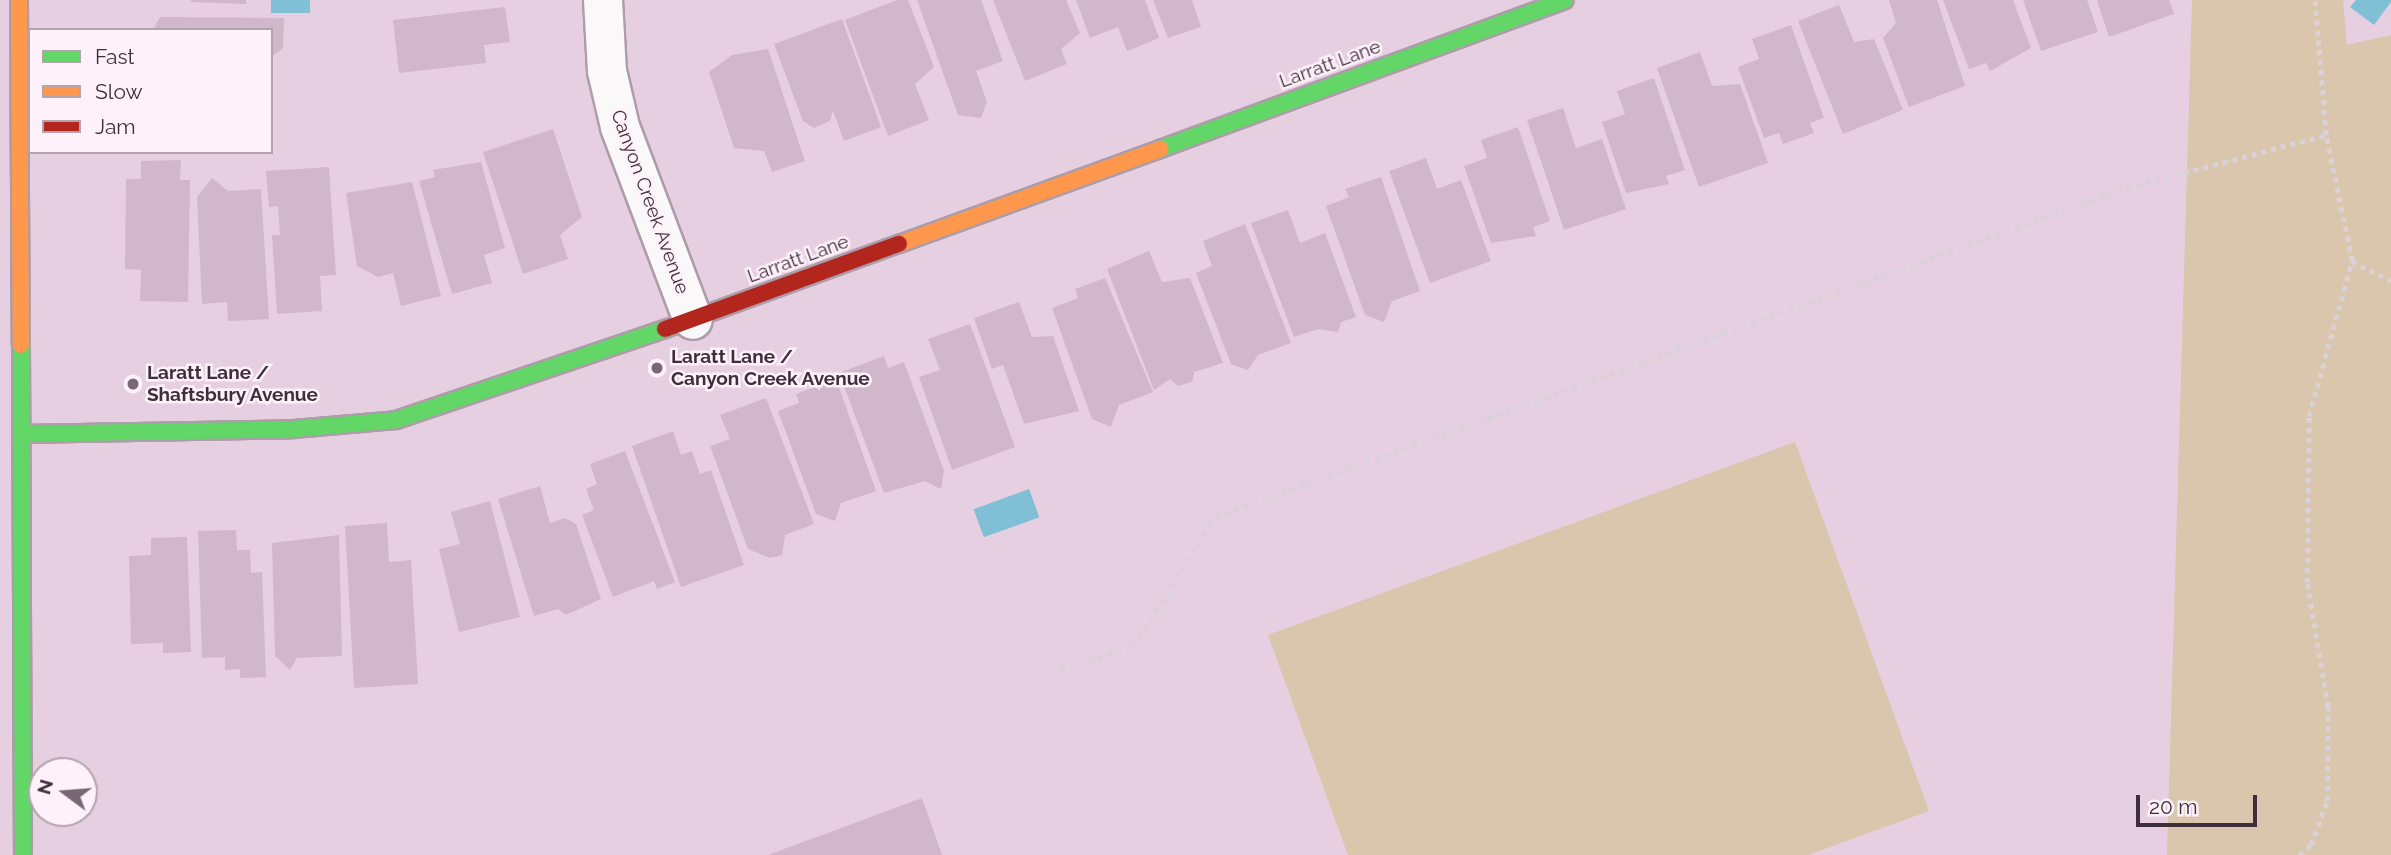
<!DOCTYPE html>
<html>
<head>
<meta charset="utf-8">
<style>
  body { margin:0 }
  #map { position:relative; width:2391px; height:855px; overflow:hidden; background:#e6cfe0; font-family:Raleway,sans-serif }
  div>[style] { position:absolute }
  .green>* { inset:0; background:#d9c6ac }
  .water>* { inset:0; background:#80c0d6; transform-origin:0 0 }
  .building>* { inset:0; background:#d0b8ca }
  .path>* { height:4.5px; margin-top:-2.25px; transform-origin:0; background:repeating-linear-gradient(90deg,#dad2d8 0 5px,transparent 0 10px) }
  .roads { filter:drop-shadow(2px 0 #ad9ca9) drop-shadow(-2px 0 #ad9ca9) drop-shadow(0 2px #ad9ca9) drop-shadow(0 -2px #ad9ca9) }
  .street>* { height:38px; margin:-19px; padding:0 19px; transform-origin:19px; border-radius:19px; background:#fbf8fa }
  .fast>* { height:16px; margin:-8px; padding:0 8px; transform-origin:8px; border-radius:8px; background:#63d668 }
  .slow>* { height:16px; margin:-8px; padding:0 8px; transform-origin:8px; border-radius:8px; background:#ff974d }
  .jam>* { height:16px; margin:-8px; padding:0 8px; transform-origin:8px; border-radius:8px; background:#b3261e }
  .dots>* { width:19px; height:19px; translate:-50% -50%; box-sizing:border-box; border:4px solid #fef1fa; border-radius:50% }
  span { translate:-50% -50%; white-space:nowrap; text-align:center; line-height:1.15; -webkit-text-stroke:5px #fef1fa; paint-order:stroke }
  .street-label { font-size:19px; color:#3f2f3b }
  .poi-label { font-size:19px; color:#3f2f3b; font-weight:700 }
  .left { translate:0 -50%; text-align:left }
  .legend { position:absolute; left:28px; top:28px; width:245px; height:126px; box-sizing:border-box; background:#fef1fa; border:2px solid #b2a3ae; margin:0; padding:9px 12px; list-style:none; font-size:21px; color:#3f2f3b }
  .legend li { display:flex; align-items:center; gap:14px; height:35px }
  .legend b { width:35px; border:2px solid #b2a3ae }
  .north { position:absolute; left:28px; top:757px; width:70px; height:70px; box-sizing:border-box; background:#fef1fa; border:2px solid #b2a3ae; border-radius:50%; rotate:286deg; font-size:19px; font-weight:700; line-height:28px; text-align:center; color:#3f2f3b }
  .north::after { content:''; display:block; margin:auto; width:24px; height:32px; background:#796775; clip-path:polygon(50% 0,100% 100%,50% 72%,0 100%) }
  .scale { position:absolute; left:2136px; top:795px; width:121px; height:32px; box-sizing:border-box; border:4px solid #3f2f3b; border-top:0; padding-left:9px; font-size:21px; line-height:24px; white-space:nowrap; color:#3f2f3b; -webkit-text-stroke:5px #fef1fa; paint-order:stroke }
</style>
</head>
<body>
<div id="map">
  <div class="green">
    <i style="clip-path:polygon(2192px 0,2343px 0,2347px 45px,2391px 35px,2391px 855px,2167px 855px)"></i>
    <i style="clip-path:polygon(1795px 442px,1929px 811px,1808px 855px,1348px 855px,1268px 635px)"></i>
  </div>
  <div class="water">
    <i style="left:271px;top:0;width:39px;height:13px"></i>
    <i style="clip-path:polygon(2356px 0,2391px 0,2391px 2px,2374px 25px,2350px 7px)"></i>
    <i style="left:1029px;top:489px;width:30px;height:59px;rotate:70deg"></i>
  </div>
  <div class="building">
    <i style="clip-path:polygon(191px 0,246px 0,246px 4px,191px 2px)"></i>
    <i style="clip-path:polygon(897px 0,908px 0,934px 67px,915px 84px,929px 120px,888px 136px,845px 20px)"></i>
    <i style="clip-path:polygon(917px 0,981px 0,1003px 61px,976px 71px,987px 102px,981px 118px,958px 115px)"></i>
    <i style="clip-path:polygon(993px 0,1066px 0,1080px 33px,1061px 49px,1067px 64px,1025px 81px)"></i>
    <i style="clip-path:polygon(1076px 0,1145px 0,1159px 38px,1127px 51px,1118px 27px,1090px 38px)"></i>
    <i style="clip-path:polygon(1153px 0,1192px 0,1201px 27px,1168px 38px)"></i>
    <i style="clip-path:polygon(1889px 0,1937px 0,1965px 86px,1909px 107px,1883px 38px,1896px 23px)"></i>
    <i style="clip-path:polygon(1943px 0,2013px 0,2031px 48px,1990px 71px,1986px 63px,1969px 69px)"></i>
    <i style="clip-path:polygon(2023px 0,2087px 0,2098px 32px,2041px 51px)"></i>
    <i style="clip-path:polygon(2097px 0,2169px 0,2174px 14px,2109px 37px)"></i>
    <i style="clip-path:polygon(1839px 5px,1854px 42px,1874px 39px,1903px 110px,1843px 134px,1798px 21px)"></i>
    <i style="clip-path:polygon(505px 7px,510px 42px,484px 45px,486px 63px,399px 73px,393px 20px)"></i>
    <i style="clip-path:polygon(160px 17px,284px 18px,283px 48px,271px 57px,271px 30px,153px 30px)"></i>
    <i style="clip-path:polygon(842px 19px,881px 127px,844px 141px,833px 111px,830px 121px,814px 128px,803px 121px,774px 44px)"></i>
    <i style="clip-path:polygon(1791px 25px,1824px 118px,1810px 123px,1814px 133px,1783px 144px,1779px 133px,1764px 138px,1738px 67px,1759px 59px,1752px 39px)"></i>
    <i style="clip-path:polygon(768px 49px,805px 161px,772px 172px,764px 151px,734px 148px,709px 72px,732px 55px)"></i>
    <i style="clip-path:polygon(1700px 52px,1712px 86px,1740px 84px,1768px 163px,1699px 187px,1657px 68px)"></i>
    <i style="clip-path:polygon(1654px 78px,1685px 170px,1666px 176px,1669px 184px,1626px 193px,1602px 122px,1625px 114px,1617px 91px)"></i>
    <i style="clip-path:polygon(1563px 108px,1576px 148px,1602px 139px,1626px 209px,1564px 230px,1527px 120px)"></i>
    <i style="clip-path:polygon(1518px 127px,1550px 221px,1533px 227px,1536px 236px,1491px 243px,1464px 166px,1487px 158px,1481px 140px)"></i>
    <i style="clip-path:polygon(553px 129px,582px 217px,560px 235px,568px 259px,523px 274px,483px 152px)"></i>
    <i style="clip-path:polygon(1426px 158px,1437px 189px,1461px 180px,1491px 261px,1430px 283px,1389px 171px)"></i>
    <i style="clip-path:polygon(181px 160px,180px 180px,190px 180px,188px 302px,140px 301px,141px 270px,125px 269px,126px 179px,141px 179px,141px 161px)"></i>
    <i style="clip-path:polygon(481px 162px,505px 248px,484px 255px,492px 283px,452px 294px,419px 181px,435px 177px,433px 170px)"></i>
    <i style="clip-path:polygon(329px 167px,336px 275px,320px 276px,322px 311px,277px 314px,272px 235px,280px 235px,278px 206px,269px 207px,266px 171px)"></i>
    <i style="clip-path:polygon(1381px 177px,1420px 291px,1392px 301px,1384px 322px,1365px 315px,1326px 206px,1349px 197px,1345px 189px)"></i>
    <i style="clip-path:polygon(212px 178px,228px 191px,261px 189px,269px 319px,228px 321px,227px 302px,202px 304px,197px 197px)"></i>
    <i style="clip-path:polygon(412px 182px,441px 296px,401px 306px,393px 273px,378px 277px,357px 266px,346px 193px)"></i>
    <i style="clip-path:polygon(1288px 210px,1300px 243px,1325px 233px,1356px 317px,1341px 322px,1338px 332px,1318px 329px,1294px 337px,1251px 223px)"></i>
    <i style="clip-path:polygon(1245px 224px,1291px 343px,1258px 355px,1248px 370px,1231px 364px,1196px 273px,1212px 266px,1203px 241px)"></i>
    <i style="clip-path:polygon(1149px 251px,1162px 282px,1190px 278px,1223px 363px,1194px 372px,1192px 382px,1178px 386px,1170px 379px,1154px 390px,1107px 269px)"></i>
    <i style="clip-path:polygon(1105px 278px,1153px 392px,1119px 405px,1111px 427px,1092px 419px,1052px 308px,1078px 298px,1075px 289px)"></i>
    <i style="clip-path:polygon(1019px 302px,1032px 337px,1053px 336px,1079px 411px,1024px 424px,1003px 365px,992px 369px,974px 318px)"></i>
    <i style="clip-path:polygon(970px 324px,1015px 447px,952px 470px,919px 377px,940px 370px,928px 339px)"></i>
    <i style="clip-path:polygon(884px 356px,888px 368px,904px 362px,944px 471px,941px 489px,925px 481px,884px 493px,839px 373px)"></i>
    <i style="clip-path:polygon(836px 379px,876px 491px,841px 503px,835px 521px,816px 514px,778px 411px,799px 403px,796px 394px)"></i>
    <i style="clip-path:polygon(766px 398px,814px 524px,785px 535px,782px 555px,770px 558px,748px 549px,710px 446px,730px 439px,720px 415px)"></i>
    <i style="clip-path:polygon(673px 431px,681px 455px,692px 451px,700px 474px,711px 470px,744px 565px,681px 587px,632px 446px)"></i>
    <i style="clip-path:polygon(625px 451px,675px 582px,657px 589px,654px 581px,613px 597px,582px 515px,594px 510px,586px 489px,597px 484px,590px 464px)"></i>
    <i style="clip-path:polygon(540px 486px,550px 523px,565px 518px,576px 524px,601px 599px,566px 615px,558px 609px,534px 616px,498px 499px)"></i>
    <i style="clip-path:polygon(490px 501px,520px 617px,459px 632px,439px 549px,460px 544px,451px 512px)"></i>
    <i style="clip-path:polygon(387px 523px,389px 562px,411px 560px,418px 684px,354px 688px,345px 526px)"></i>
    <i style="clip-path:polygon(236px 530px,237px 550px,250px 550px,251px 573px,262px 572px,266px 677px,240px 678px,240px 669px,225px 670px,225px 657px,202px 658px,198px 531px)"></i>
    <i style="clip-path:polygon(339px 535px,342px 656px,297px 658px,290px 670px,275px 656px,272px 543px)"></i>
    <i style="clip-path:polygon(187px 537px,191px 652px,163px 653px,163px 643px,131px 644px,129px 556px,151px 555px,151px 538px)"></i>
    <i style="clip-path:polygon(922px 798px,942px 855px,768px 855px)"></i>
  </div>
  <div class="path">
    <i style="left:2352px;top:261px;width:44px;rotate:27.1deg"></i>
    <i style="left:1060px;top:670px;width:78px;rotate:-18deg"></i>
    <i style="left:1134px;top:646px;width:152px;rotate:-57.9deg"></i>
    <i style="left:1215px;top:517px;width:969px;rotate:-19.86deg"></i>
    <i style="left:2126px;top:188px;width:207px;rotate:-14.8deg"></i>
    <i style="left:2299px;top:855px;width:16px;rotate:-40deg"></i>
    <i style="left:2311px;top:845px;width:47px;rotate:-70deg"></i>
    <i style="left:2327px;top:801px;width:94px;rotate:-89.4deg"></i>
    <i style="left:2328px;top:707px;width:126px;rotate:-99.6deg"></i>
    <i style="left:2307px;top:583px;width:167px;rotate:-89.3deg"></i>
    <i style="left:2309px;top:416px;width:161px;rotate:-74.5deg"></i>
    <i style="left:2352px;top:261px;width:129px;rotate:-101.7deg"></i>
    <i style="left:2326px;top:135px;width:135px;rotate:-94.7deg"></i>
  </div>
  <div class="roads">
    <div class="street">
      <i style="left:603px;top:0;width:71px;rotate:86.8deg"></i>
      <i style="left:607px;top:71px;width:57px;rotate:76.9deg"></i>
      <i style="left:620px;top:127px;width:206px;rotate:69.3deg"></i>
    </div>
    <div class="fast">
      <i style="left:1160px;top:149px;width:431px;rotate:-20.2deg"></i>
      <i style="left:21px;top:345px;width:510px;rotate:89.78deg"></i>
      <i style="left:21px;top:434px;width:273px;rotate:-1deg"></i>
      <i style="left:294px;top:429px;width:102px;rotate:-5deg"></i>
      <i style="left:396px;top:420px;width:284px;rotate:-18.7deg"></i>
    </div>
    <div class="slow">
      <i style="left:19px;top:0;width:345px;rotate:89.7deg"></i>
      <i style="left:899px;top:244px;width:278px;rotate:-20deg"></i>
    </div>
    <div class="jam">
      <i style="left:665px;top:329px;width:249px;rotate:-20deg"></i>
    </div>
  </div>
  <div class="dots">
    <i style="left:657px;top:368px;background:#796775"></i>
    <i style="left:133px;top:384px;background:#796775"></i>
  </div>
  <div class="street-label">
    <span style="left:1330px;top:64px;rotate:-20deg">Larratt Lane</span>
    <span style="left:650px;top:202px;rotate:70deg">Canyon Creek Avenue</span>
    <span style="left:798px;top:259px;rotate:-20deg">Larratt Lane</span>
  </div>
  <div class="poi-label">
    <span class="left" style="left:671px;top:368px">Laratt Lane /<br>Canyon Creek Avenue</span>
    <span class="left" style="left:147px;top:384px">Laratt Lane /<br>Shaftsbury Avenue</span>
  </div>
  <ul class="legend">
  <li><b style="height:9px;background:#63d668"></b>Fast</li>
  <li><b style="height:9px;background:#ff974d"></b>Slow</li>
  <li><b style="height:9px;background:#b3261e"></b>Jam</li>
  </ul>
  <div class="north">N</div>
  <div class="scale">20 m</div>
</div>
</body>
</html>
